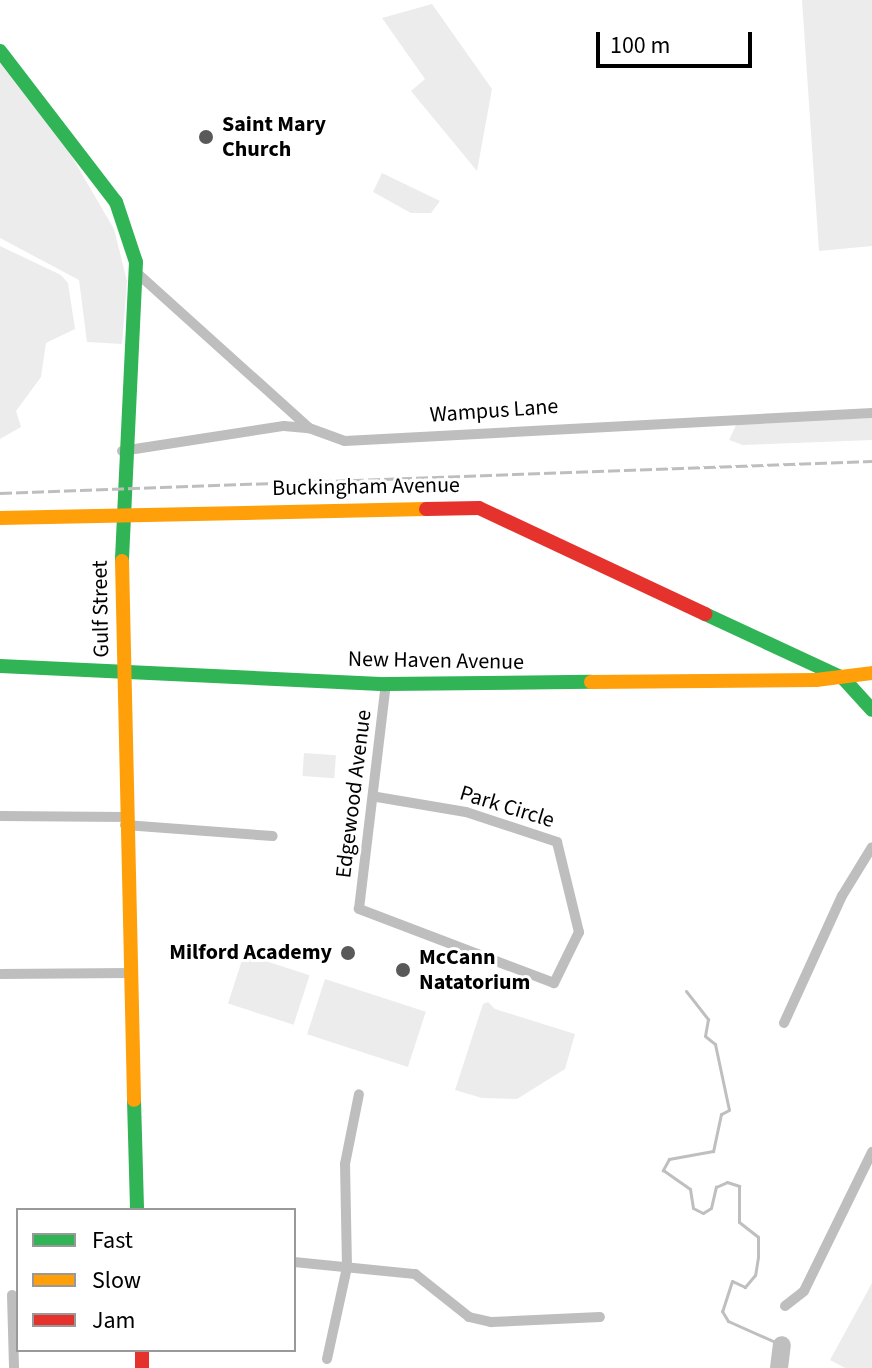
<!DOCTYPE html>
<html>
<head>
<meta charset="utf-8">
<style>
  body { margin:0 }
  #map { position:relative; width:872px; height:1368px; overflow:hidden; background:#fff; font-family:"Source Sans 3",sans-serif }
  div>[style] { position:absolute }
  .green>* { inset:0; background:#ececec; transform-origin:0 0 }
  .stream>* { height:3px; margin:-1.5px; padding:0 1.5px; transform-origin:1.5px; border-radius:1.5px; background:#bfbfbf }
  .river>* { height:18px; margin:-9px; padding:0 9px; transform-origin:9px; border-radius:9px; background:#bfbfbf }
  .street>* { height:10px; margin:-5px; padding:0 5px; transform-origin:5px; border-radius:5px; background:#bebebe }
  .fast>* { height:14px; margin:-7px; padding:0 7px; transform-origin:7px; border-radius:7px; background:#30b455 }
  .slow>* { height:14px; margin:-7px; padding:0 7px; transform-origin:7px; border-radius:7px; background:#ff9f0a }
  .jam>* { height:14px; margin:-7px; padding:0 7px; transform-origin:7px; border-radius:7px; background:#e5322d }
  .rail>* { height:3px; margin-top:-1.5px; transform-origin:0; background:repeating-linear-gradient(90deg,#bebebe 0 12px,transparent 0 16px) }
  .dots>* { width:22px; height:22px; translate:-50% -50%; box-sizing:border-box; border:4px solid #fff; border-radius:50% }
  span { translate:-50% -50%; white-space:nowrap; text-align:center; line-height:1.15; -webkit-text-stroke:6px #fff; paint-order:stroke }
  .poi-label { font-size:22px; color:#000; font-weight:700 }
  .left { translate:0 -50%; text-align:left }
  .right { translate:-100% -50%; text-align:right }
  .street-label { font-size:22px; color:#000 }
  .legend { position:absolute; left:16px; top:1208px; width:280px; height:144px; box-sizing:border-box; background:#fff; border:2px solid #999; margin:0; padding:10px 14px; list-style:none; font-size:24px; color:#000 }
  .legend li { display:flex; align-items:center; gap:16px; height:40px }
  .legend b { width:40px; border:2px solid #999 }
  .scale { position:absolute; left:596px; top:32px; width:156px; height:36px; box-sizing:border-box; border:4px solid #000; border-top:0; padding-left:10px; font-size:24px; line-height:28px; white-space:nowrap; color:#000; -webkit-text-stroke:6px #fff; paint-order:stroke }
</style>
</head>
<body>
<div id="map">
  <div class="green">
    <i style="clip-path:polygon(802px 0,872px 0,872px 246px,819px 251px)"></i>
    <i style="clip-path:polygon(432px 4px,492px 89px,477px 171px,411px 91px,425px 79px,382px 18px)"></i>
    <i style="clip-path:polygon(0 63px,65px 145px,114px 229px,127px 281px,122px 344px,87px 342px,79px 280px,0 238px)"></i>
    <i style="clip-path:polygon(382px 173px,440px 201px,431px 213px,411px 213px,373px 192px)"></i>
    <i style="clip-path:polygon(0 246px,61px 275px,68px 283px,75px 329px,46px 343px,41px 377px,16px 411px,21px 427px,0 439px)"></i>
    <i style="clip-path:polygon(872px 418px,872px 440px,743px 445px,729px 440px,737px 423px)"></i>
    <i style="left:304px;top:753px;width:32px;height:23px;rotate:4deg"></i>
    <i style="left:244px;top:954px;width:69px;height:52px;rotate:18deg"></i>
    <i style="left:325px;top:979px;width:106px;height:58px;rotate:18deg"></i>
    <i style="clip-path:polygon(488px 1002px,495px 1009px,575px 1034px,565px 1069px,517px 1099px,482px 1098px,455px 1090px,483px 1004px)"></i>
    <i style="clip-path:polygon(872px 1283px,872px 1368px,845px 1368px,830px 1360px)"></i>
  </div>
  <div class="stream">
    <i style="left:686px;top:991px;width:36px;rotate:52deg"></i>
    <i style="left:708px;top:1019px;width:17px;rotate:100deg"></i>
    <i style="left:705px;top:1036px;width:13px;rotate:39deg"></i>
    <i style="left:715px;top:1044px;width:67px;rotate:78deg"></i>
    <i style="left:729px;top:1110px;width:9px;rotate:153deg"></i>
    <i style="left:721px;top:1114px;width:38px;rotate:102deg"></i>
    <i style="left:713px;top:1151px;width:45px;rotate:169.7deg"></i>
    <i style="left:669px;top:1159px;width:13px;rotate:119deg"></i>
    <i style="left:663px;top:1170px;width:33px;rotate:35deg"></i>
    <i style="left:690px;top:1189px;width:19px;rotate:81deg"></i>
    <i style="left:693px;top:1208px;width:11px;rotate:27deg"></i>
    <i style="left:703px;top:1213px;width:9px;rotate:-32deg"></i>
    <i style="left:711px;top:1208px;width:22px;rotate:-77deg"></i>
    <i style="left:716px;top:1187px;width:12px;rotate:-24deg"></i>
    <i style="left:727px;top:1182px;width:13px;rotate:18deg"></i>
    <i style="left:739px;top:1186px;width:36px;rotate:90deg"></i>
    <i style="left:739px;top:1222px;width:24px;rotate:38deg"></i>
    <i style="left:758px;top:1237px;width:20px;rotate:90deg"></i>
    <i style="left:758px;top:1257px;width:18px;rotate:99deg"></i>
    <i style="left:755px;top:1275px;width:16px;rotate:130deg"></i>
    <i style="left:745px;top:1287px;width:14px;rotate:-155deg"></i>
    <i style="left:732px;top:1281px;width:32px;rotate:108deg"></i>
    <i style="left:722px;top:1311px;width:12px;rotate:59deg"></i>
    <i style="left:728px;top:1321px;width:59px;rotate:24deg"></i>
  </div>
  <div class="river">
    <i style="left:779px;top:1368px;width:23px;rotate:-83deg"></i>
  </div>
  <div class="street">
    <i style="left:137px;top:273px;width:232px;rotate:42deg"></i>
    <i style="left:122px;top:451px;width:164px;rotate:-8.8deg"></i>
    <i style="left:284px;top:426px;width:25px;rotate:5deg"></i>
    <i style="left:309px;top:428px;width:38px;rotate:20deg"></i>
    <i style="left:345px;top:441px;width:528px;rotate:-3.04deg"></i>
    <i style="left:377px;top:797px;width:90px;rotate:9.6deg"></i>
    <i style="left:466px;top:812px;width:96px;rotate:18.2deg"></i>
    <i style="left:557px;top:842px;width:93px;rotate:76.3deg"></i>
    <i style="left:579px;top:932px;width:57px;rotate:116.1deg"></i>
    <i style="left:554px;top:983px;width:209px;rotate:-159.2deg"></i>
    <i style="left:359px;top:909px;width:227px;rotate:-83.2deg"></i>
    <i style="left:0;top:816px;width:125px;rotate:0.5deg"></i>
    <i style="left:125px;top:825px;width:148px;rotate:4.3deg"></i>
    <i style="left:0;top:974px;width:131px;rotate:-0.4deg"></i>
    <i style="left:784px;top:1023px;width:140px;rotate:-65.5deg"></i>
    <i style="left:842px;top:896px;width:57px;rotate:-58.5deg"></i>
    <i style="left:294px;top:1262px;width:122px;rotate:5.7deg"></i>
    <i style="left:415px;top:1274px;width:69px;rotate:38.5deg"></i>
    <i style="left:469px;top:1317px;width:23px;rotate:13deg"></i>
    <i style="left:491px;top:1322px;width:109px;rotate:-2.6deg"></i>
    <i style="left:12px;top:1295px;width:73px;rotate:88.4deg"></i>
    <i style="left:785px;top:1306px;width:24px;rotate:-38deg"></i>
    <i style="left:804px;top:1291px;width:155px;rotate:-63.9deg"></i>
    <i style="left:327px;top:1359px;width:94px;rotate:-77.7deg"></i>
    <i style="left:347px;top:1267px;width:103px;rotate:-91.1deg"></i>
    <i style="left:345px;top:1164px;width:71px;rotate:-78.7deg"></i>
  </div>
  <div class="fast">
    <i style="left:0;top:51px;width:190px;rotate:52.5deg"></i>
    <i style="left:116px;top:202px;width:63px;rotate:71.6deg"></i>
    <i style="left:136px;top:262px;width:299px;rotate:92.7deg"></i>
    <i style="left:705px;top:614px;width:152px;rotate:24.9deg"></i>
    <i style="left:843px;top:678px;width:43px;rotate:47.8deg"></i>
    <i style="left:0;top:666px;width:386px;rotate:2.7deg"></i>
    <i style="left:386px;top:684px;width:205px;rotate:-0.6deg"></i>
    <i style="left:134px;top:1100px;width:110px;rotate:88.4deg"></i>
  </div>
  <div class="slow">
    <i style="left:0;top:518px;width:426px;rotate:-1.2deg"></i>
    <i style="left:122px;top:561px;width:539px;rotate:88.72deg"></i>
    <i style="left:591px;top:682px;width:225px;rotate:-0.5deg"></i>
    <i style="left:816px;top:680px;width:56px;rotate:-7.1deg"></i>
  </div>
  <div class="jam">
    <i style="left:426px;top:509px;width:53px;rotate:-1.1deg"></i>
    <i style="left:479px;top:508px;width:250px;rotate:25.1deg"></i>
    <i style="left:142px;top:1350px;width:18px;rotate:90deg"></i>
  </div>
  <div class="rail">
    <i style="left:0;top:493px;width:873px;rotate:-2.1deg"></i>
  </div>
  <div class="dots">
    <i style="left:206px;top:137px;background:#595959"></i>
    <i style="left:348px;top:953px;background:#595959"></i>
    <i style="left:403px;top:970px;background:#595959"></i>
  </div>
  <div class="poi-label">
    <span class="left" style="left:222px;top:137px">Saint Mary<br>Church</span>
    <span class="right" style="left:332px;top:953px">Milford Academy</span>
    <span class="left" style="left:419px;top:970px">McCann<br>Natatorium</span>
  </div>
  <div class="street-label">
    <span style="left:494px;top:411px;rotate:-4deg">Wampus Lane</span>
    <span style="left:366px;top:487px;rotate:-1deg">Buckingham Avenue</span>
    <span style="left:101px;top:609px;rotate:-91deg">Gulf Street</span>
    <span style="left:436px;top:661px;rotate:1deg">New Haven Avenue</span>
    <span style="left:354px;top:794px;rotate:-83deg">Edgewood Avenue</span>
    <span style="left:507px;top:807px;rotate:17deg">Park Circle</span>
  </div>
  <ul class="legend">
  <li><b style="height:10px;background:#30b455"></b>Fast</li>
  <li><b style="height:10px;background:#ff9f0a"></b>Slow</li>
  <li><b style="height:10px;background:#e5322d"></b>Jam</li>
  </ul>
  <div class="scale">100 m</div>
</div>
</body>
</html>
